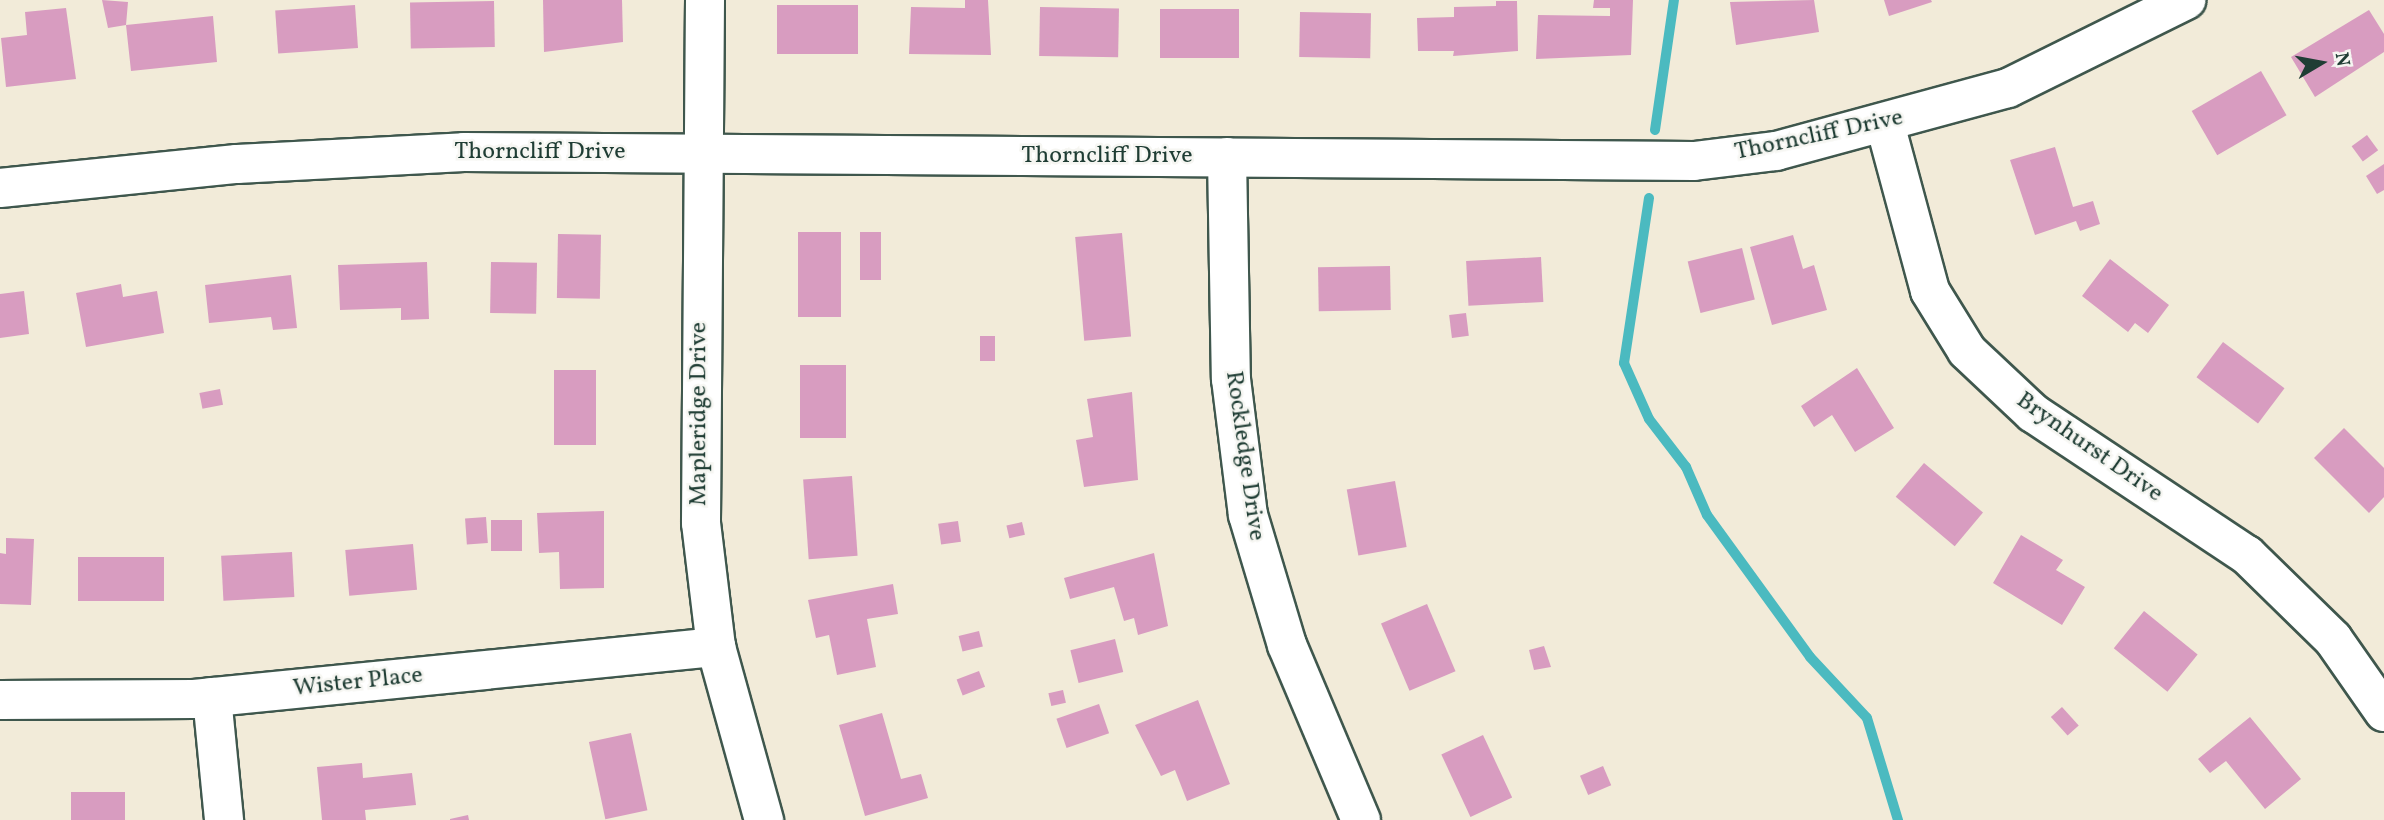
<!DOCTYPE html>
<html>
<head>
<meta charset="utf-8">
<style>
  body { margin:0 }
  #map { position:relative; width:2384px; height:820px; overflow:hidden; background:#f2ebd9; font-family:Vollkorn,serif }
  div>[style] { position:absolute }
  .stream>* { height:10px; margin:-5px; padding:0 5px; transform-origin:5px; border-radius:5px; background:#4bbac0 }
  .building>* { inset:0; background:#d89cc0; transform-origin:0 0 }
  .roads { filter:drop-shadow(2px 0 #3f574d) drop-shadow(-2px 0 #3f574d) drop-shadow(0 2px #3f574d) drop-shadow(0 -2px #3f574d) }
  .street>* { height:38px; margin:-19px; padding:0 19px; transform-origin:19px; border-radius:19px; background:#fff }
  span { translate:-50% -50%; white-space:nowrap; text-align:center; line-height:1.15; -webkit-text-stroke:5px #f6f6f2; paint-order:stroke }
  .street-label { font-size:24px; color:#1f3d34 }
  .north { position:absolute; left:2286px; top:28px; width:70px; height:70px; -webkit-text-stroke:5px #f6f6f2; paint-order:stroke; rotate:80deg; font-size:19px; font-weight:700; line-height:28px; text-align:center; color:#1f3d34 }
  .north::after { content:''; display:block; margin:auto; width:24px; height:32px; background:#1f3d34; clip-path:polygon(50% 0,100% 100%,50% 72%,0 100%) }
</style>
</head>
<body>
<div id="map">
  <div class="stream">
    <i style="left:1655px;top:130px;width:131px;rotate:-81.7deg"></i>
    <i style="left:1649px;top:198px;width:167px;rotate:98.6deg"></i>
    <i style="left:1624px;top:363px;width:61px;rotate:65.9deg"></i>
    <i style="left:1649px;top:419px;width:61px;rotate:52.4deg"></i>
    <i style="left:1686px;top:467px;width:52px;rotate:66.4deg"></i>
    <i style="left:1707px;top:515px;width:175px;rotate:54deg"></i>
    <i style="left:1810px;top:657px;width:83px;rotate:46.9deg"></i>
    <i style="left:1867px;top:718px;width:107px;rotate:73.1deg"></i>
  </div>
  <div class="building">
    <i style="clip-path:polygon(102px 0,128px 2px,126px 25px,213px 16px,217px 62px,131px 71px,126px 25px,108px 28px)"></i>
    <i style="clip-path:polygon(543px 0,622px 0,623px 42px,544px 52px)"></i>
    <i style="clip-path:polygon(965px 0,988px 0,991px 55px,909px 54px,911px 7px,965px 8px)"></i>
    <i style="clip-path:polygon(1594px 0,1633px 0,1631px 55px,1536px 59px,1538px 15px,1610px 16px,1610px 8px,1593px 8px)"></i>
    <i style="clip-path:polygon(1814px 0,1819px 32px,1736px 45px,1730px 2px)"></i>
    <i style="clip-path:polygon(1884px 0,1931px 0,1932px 2px,1889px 16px)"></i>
    <i style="left:494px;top:1px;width:46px;height:84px;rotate:89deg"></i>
    <i style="clip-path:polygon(1496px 1px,1517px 1px,1518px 51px,1453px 56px,1454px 51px,1418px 51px,1417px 18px,1454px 17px,1454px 7px,1496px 6px)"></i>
    <i style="left:355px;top:5px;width:43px;height:80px;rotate:86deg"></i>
    <i style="left:777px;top:5px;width:81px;height:49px"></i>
    <i style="left:1040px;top:7px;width:79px;height:49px;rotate:1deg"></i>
    <i style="clip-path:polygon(66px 8px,76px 79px,6px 87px,1px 38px,27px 35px,25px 12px)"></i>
    <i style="left:1160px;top:9px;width:79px;height:49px"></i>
    <i style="clip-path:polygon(2369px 10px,2384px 34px,2384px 52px,2315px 97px,2291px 57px)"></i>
    <i style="left:1300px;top:12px;width:71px;height:45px;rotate:1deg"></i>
    <i style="left:2261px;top:71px;width:51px;height:80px;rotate:60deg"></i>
    <i style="left:2367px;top:135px;width:19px;height:19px;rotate:54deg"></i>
    <i style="clip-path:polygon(2055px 147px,2073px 207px,2093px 201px,2100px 224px,2080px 231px,2076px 221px,2035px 235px,2010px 160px)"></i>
    <i style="clip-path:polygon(2384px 164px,2384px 190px,2377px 194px,2366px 176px)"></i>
    <i style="left:798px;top:232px;width:43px;height:85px"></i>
    <i style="left:860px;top:232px;width:21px;height:48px"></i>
    <i style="left:1122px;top:233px;width:104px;height:47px;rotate:85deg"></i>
    <i style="left:558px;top:234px;width:43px;height:64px;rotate:1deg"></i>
    <i style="clip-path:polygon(1793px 235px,1803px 269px,1814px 265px,1827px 310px,1772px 325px,1750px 247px)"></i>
    <i style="left:1742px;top:248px;width:53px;height:56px;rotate:76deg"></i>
    <i style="left:1541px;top:257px;width:45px;height:75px;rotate:87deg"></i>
    <i style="clip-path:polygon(2110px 259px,2169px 305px,2148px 333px,2135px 323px,2128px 332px,2082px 296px)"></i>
    <i style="clip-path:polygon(427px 262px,429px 319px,401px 320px,401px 308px,340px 310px,338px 265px)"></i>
    <i style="left:491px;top:262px;width:46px;height:51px;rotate:1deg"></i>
    <i style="left:1390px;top:266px;width:44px;height:72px;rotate:89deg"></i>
    <i style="clip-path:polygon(291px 275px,297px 328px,273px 330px,271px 317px,209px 323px,205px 285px)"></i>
    <i style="clip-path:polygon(121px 284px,123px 297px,157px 291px,164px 333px,86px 347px,76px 293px)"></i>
    <i style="clip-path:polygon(24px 291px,29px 334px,0 338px,0 294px)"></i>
    <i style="left:1466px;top:313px;width:23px;height:17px;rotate:83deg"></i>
    <i style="left:980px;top:336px;width:15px;height:25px"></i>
    <i style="left:2223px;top:342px;width:77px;height:44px;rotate:37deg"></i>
    <i style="left:800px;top:365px;width:46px;height:73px"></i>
    <i style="clip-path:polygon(1857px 368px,1894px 428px,1855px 452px,1832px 415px,1814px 427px,1801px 406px)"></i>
    <i style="left:554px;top:370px;width:42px;height:75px"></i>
    <i style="left:220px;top:389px;width:16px;height:21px;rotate:79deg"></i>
    <i style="clip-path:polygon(1132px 392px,1138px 480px,1084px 487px,1076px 440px,1093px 437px,1087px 399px)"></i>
    <i style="clip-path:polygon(2344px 428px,2384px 468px,2384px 497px,2369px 513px,2314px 458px)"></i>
    <i style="left:1924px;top:463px;width:77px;height:44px;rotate:40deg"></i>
    <i style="left:852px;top:476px;width:80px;height:49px;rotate:86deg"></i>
    <i style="left:1395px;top:481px;width:67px;height:49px;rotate:80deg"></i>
    <i style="clip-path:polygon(604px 511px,604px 588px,560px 589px,559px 552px,539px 553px,537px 513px)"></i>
    <i style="left:486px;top:517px;width:26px;height:21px;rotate:86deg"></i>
    <i style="left:522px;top:520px;width:31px;height:31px;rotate:90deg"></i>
    <i style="left:958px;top:521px;width:21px;height:20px;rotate:82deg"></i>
    <i style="left:1022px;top:522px;width:13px;height:16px;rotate:77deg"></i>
    <i style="clip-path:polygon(2021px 535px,2063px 560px,2056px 570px,2085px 587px,2062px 625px,1993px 583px)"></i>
    <i style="clip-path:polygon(6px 538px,34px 539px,31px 605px,0 604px,0 553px,6px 554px)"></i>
    <i style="left:413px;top:544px;width:46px;height:68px;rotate:85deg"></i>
    <i style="left:292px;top:552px;width:45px;height:71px;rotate:87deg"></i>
    <i style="clip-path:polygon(1154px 553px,1168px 626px,1138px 635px,1134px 618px,1124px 621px,1114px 587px,1070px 599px,1064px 578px)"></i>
    <i style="left:78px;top:557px;width:86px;height:44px"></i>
    <i style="clip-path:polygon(893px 584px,898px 614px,867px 619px,876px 667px,837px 675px,829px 635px,816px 638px,808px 600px)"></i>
    <i style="left:1427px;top:604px;width:73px;height:50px;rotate:67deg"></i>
    <i style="left:2144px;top:611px;width:69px;height:48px;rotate:39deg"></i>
    <i style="left:979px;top:631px;width:16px;height:21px;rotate:76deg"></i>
    <i style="left:1115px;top:639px;width:34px;height:46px;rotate:76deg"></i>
    <i style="clip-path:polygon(1544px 646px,1551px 667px,1534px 670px,1529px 650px)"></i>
    <i style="left:979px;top:671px;width:17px;height:24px;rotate:69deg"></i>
    <i style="left:1063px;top:690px;width:13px;height:15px;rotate:77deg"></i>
    <i style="clip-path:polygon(1198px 700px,1230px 784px,1187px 801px,1175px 770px,1161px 776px,1135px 725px)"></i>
    <i style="left:1099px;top:704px;width:31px;height:45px;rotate:71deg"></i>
    <i style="left:2062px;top:707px;width:25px;height:15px;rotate:48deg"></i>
    <i style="clip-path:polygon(882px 713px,901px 779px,921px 774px,928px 798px,865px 816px,839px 725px)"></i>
    <i style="clip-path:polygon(2250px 717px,2301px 779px,2265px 809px,2226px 761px,2210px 773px,2198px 759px)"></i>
    <i style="left:631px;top:733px;width:79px;height:43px;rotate:78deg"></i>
    <i style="left:1483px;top:735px;width:69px;height:46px;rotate:65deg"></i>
    <i style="clip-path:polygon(362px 763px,363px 778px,412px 773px,416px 805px,365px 810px,366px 820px,322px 820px,317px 767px)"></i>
    <i style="left:1603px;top:766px;width:21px;height:25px;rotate:67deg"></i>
    <i style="left:125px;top:792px;width:28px;height:54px;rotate:90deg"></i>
    <i style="clip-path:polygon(468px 815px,469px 820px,450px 820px,450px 819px)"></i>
  </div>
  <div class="roads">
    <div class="street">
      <i style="left:705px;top:0;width:523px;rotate:90.44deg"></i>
      <i style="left:701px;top:523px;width:125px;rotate:83.1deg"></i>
      <i style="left:716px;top:647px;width:180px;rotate:74.5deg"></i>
      <i style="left:1885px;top:124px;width:173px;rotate:74.9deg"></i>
      <i style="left:1930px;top:291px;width:70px;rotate:58.3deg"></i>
      <i style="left:1967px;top:351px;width:91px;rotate:43.2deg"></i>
      <i style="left:2033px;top:413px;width:257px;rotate:33.6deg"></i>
      <i style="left:2247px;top:555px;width:120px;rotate:44.3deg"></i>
      <i style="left:2333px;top:639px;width:89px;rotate:55.1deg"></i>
      <i style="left:1227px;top:157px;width:222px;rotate:89deg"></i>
      <i style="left:1231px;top:379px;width:137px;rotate:82.9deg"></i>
      <i style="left:1248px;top:515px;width:136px;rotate:73.3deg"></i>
      <i style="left:1287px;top:645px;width:190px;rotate:67.1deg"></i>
      <i style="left:0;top:188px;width:238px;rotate:-5.8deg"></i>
      <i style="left:237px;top:164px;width:227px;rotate:-3deg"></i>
      <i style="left:464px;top:152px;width:1230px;rotate:0.42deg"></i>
      <i style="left:1694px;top:161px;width:83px;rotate:-7deg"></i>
      <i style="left:1776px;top:151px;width:240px;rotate:-15.2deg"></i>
      <i style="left:2008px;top:88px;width:199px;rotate:-26.3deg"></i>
      <i style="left:212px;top:697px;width:124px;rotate:84.4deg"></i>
      <i style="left:0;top:700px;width:194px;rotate:-0.3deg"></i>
      <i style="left:194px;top:699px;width:525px;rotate:-5.69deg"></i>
    </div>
  </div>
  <div class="street-label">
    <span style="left:1819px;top:136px;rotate:-12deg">Thorncliff Drive</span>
    <span style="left:540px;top:153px">Thorncliff Drive</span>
    <span style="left:1107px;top:157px">Thorncliff Drive</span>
    <span style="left:700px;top:414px;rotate:-90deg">Mapleridge Drive</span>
    <span style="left:2089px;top:448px;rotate:35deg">Brynhurst Drive</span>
    <span style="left:1244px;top:456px;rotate:82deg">Rockledge Drive</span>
    <span style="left:358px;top:683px;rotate:-6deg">Wister Place</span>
  </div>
  <div class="north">N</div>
</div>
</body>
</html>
